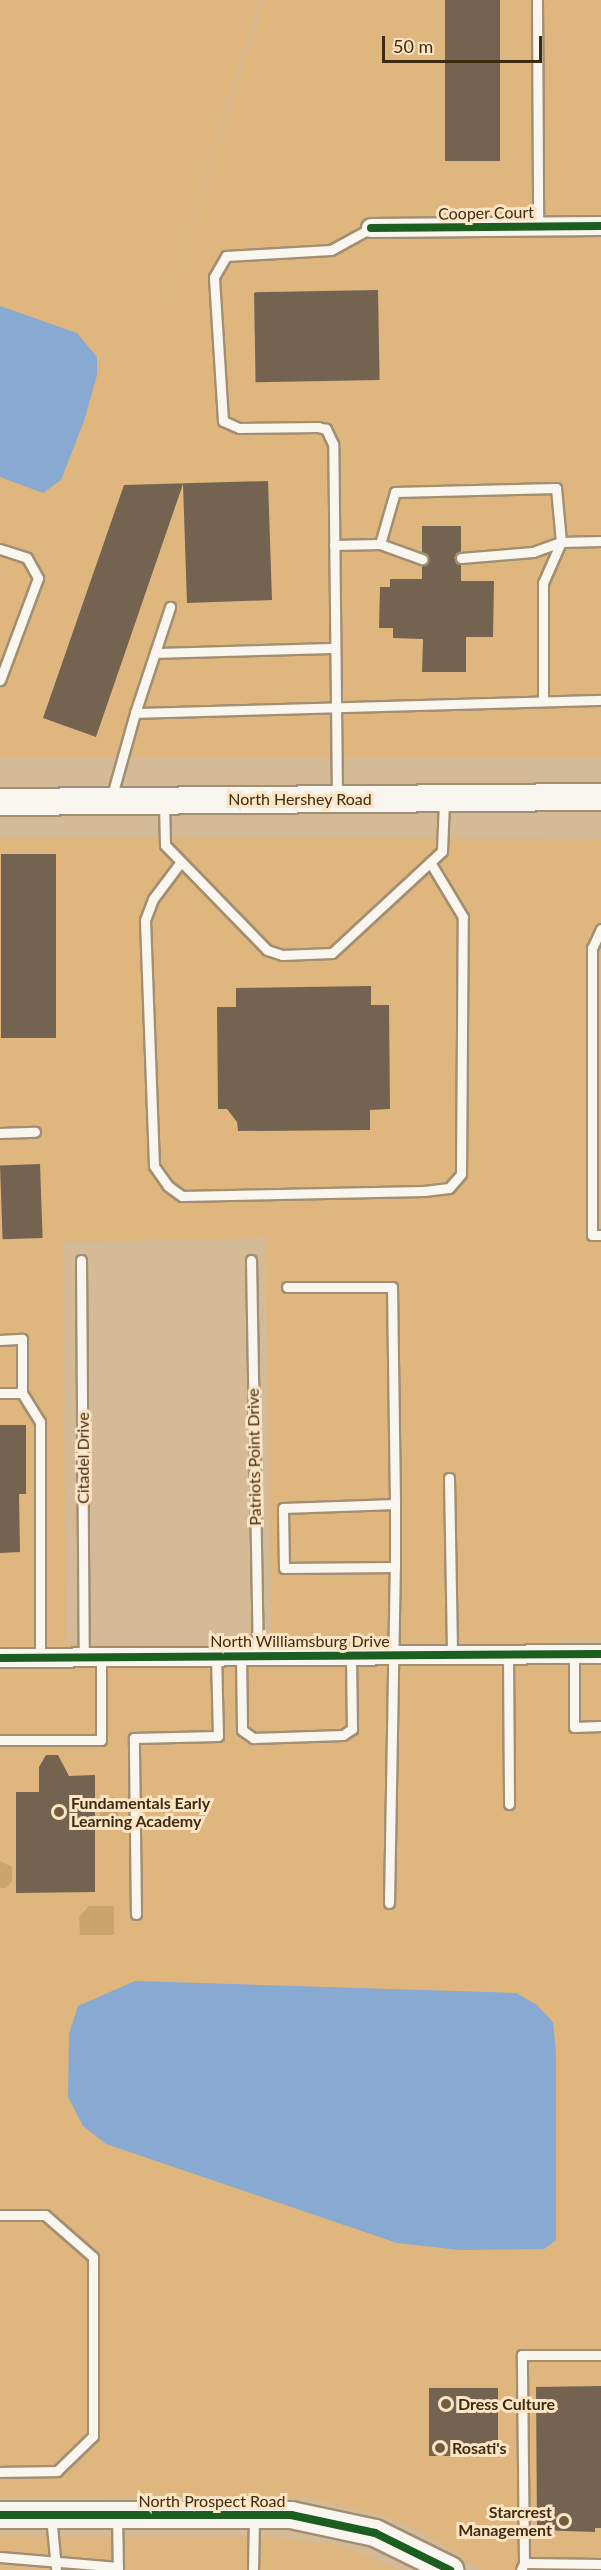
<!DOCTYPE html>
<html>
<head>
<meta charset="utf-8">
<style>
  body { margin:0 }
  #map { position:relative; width:601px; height:2570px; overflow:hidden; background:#d4ba97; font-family:Lato,sans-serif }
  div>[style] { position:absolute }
  .built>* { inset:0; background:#deb67e }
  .green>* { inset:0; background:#cba46c }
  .water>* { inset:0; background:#88a9d2 }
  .building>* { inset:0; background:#746350; transform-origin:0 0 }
  .roads { filter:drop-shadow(2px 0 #a28f72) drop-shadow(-2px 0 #a28f72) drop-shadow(0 2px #a28f72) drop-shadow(0 -2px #a28f72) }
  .lane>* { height:9px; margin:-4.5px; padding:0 4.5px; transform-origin:4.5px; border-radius:4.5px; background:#f9f5ef }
  .street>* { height:18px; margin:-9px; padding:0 9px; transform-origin:9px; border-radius:9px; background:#f9f5ef }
  .secondary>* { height:26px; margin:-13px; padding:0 13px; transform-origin:13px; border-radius:13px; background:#f9f5ef }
  .cycleway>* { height:8px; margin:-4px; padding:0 4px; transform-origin:4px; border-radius:4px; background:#1b5e20 }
  .dots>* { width:16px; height:16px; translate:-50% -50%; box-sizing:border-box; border:3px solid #fce4c4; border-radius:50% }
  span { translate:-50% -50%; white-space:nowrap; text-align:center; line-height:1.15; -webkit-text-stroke:6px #fce4c4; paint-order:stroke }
  .street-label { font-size:16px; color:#3e2c10 }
  .poi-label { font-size:16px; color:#3e2c10; font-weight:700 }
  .left { translate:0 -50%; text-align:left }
  .right { translate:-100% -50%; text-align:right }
  .scale { position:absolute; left:382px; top:36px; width:160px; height:27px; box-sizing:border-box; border:3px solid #3e2c10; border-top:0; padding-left:8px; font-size:18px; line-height:21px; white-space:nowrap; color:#3e2c10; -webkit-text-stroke:4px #fce4c4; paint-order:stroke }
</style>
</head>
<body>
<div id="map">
  <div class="built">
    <i style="clip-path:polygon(0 0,261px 0,153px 337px,264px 0,601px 0,601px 757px,0 758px)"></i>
    <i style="clip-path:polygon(evenodd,0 837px,601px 839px,601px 1639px,557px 1639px,556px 1666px,601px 1666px,601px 2570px,481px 2570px,423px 2532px,383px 2516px,308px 2498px,0 2497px,0 837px,265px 1238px,272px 1643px,66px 1644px,63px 1242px,265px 1238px)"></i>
    <i style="clip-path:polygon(0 2536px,272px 2537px,342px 2546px,400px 2570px,0 2570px)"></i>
  </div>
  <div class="green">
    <i style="clip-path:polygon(114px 1797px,118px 1801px,118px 1823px,105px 1828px,100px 1824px,100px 1801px)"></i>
    <i style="clip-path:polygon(0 1861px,12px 1867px,12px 1881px,6px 1888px,0 1888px)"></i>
    <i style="clip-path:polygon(89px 1906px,114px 1906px,114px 1935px,80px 1935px,79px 1917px)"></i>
  </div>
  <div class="water">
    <i style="clip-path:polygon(0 306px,77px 333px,97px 357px,97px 375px,84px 421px,61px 480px,43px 493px,0 477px)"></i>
    <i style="clip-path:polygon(135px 1981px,516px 1993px,537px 2005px,553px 2022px,556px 2053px,556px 2240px,544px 2249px,460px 2250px,397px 2243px,106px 2144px,83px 2126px,68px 2097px,69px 2034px,78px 2006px)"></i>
  </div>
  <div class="building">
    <i style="left:445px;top:0;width:55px;height:161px"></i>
    <i style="left:378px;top:290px;width:90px;height:124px;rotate:89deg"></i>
    <i style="clip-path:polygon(268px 481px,272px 600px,187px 603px,183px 484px,96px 737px,43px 718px,124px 485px)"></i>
    <i style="clip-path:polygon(422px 526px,461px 526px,461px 551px,454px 558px,461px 565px,461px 581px,494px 581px,493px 637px,466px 637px,466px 672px,422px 672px,423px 639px,393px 638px,393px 628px,379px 628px,380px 587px,390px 587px,390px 579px,422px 579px,422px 566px,429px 558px,422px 552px)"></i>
    <i style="left:1px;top:854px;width:55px;height:184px"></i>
    <i style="clip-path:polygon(371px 986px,371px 1005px,389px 1005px,390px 1109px,370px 1110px,370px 1130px,238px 1131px,237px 1122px,227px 1109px,218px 1109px,217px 1007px,236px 1007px,236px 988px)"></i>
    <i style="left:40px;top:1164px;width:74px;height:40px;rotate:88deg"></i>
    <i style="clip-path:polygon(0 1425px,26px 1425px,26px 1494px,19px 1494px,20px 1552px,0 1553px)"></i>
    <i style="clip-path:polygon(46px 1755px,58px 1755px,69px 1776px,95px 1775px,95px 1892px,16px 1893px,16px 1792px,39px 1792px,39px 1767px)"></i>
    <i style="clip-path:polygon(601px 2386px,601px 2528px,595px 2528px,595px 2532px,537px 2530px,536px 2387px)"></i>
    <i style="left:429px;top:2388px;width:69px;height:68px"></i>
  </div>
  <div class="roads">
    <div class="lane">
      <i style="left:537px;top:0;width:226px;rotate:89.7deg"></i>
      <i style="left:380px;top:544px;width:54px;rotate:-73.9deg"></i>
      <i style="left:395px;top:492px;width:161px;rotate:-1.4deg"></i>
      <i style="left:556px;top:488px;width:54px;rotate:84.7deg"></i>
      <i style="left:561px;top:542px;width:45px;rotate:113.7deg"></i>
      <i style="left:543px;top:583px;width:118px;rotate:90deg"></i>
      <i style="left:334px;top:545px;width:46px;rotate:-1.2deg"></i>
      <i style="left:380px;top:544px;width:45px;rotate:19.7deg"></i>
      <i style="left:0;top:549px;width:28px;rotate:18deg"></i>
      <i style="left:27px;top:558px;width:23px;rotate:61deg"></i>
      <i style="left:38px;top:578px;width:109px;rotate:110.4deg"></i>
      <i style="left:461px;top:558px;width:72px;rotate:-4.8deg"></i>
      <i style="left:533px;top:552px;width:30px;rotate:-20deg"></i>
      <i style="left:561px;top:542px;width:40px;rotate:-1.4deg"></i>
      <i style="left:155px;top:653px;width:180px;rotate:-1.6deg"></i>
      <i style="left:135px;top:713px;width:112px;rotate:-71.7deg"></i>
      <i style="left:337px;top:798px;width:354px;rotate:-90.6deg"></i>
      <i style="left:333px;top:444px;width:17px;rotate:-115deg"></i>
      <i style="left:326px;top:429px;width:8px;rotate:-166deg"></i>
      <i style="left:318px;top:427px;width:79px;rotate:179.3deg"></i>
      <i style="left:239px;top:428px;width:17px;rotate:-156deg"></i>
      <i style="left:223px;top:421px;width:144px;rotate:-93.6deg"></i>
      <i style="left:214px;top:277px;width:24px;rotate:-60deg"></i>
      <i style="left:226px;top:256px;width:105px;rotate:-3.3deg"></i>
      <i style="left:331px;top:250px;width:46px;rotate:-28.8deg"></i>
      <i style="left:111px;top:799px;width:89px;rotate:-74.4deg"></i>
      <i style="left:135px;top:713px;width:466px;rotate:-1.6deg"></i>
      <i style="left:164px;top:803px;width:42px;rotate:88.6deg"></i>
      <i style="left:165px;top:845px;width:146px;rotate:45.8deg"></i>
      <i style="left:267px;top:950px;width:16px;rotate:18deg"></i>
      <i style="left:282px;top:955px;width:50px;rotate:-2.3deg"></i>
      <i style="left:332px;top:953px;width:150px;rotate:-42.8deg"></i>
      <i style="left:442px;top:851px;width:50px;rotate:-87.7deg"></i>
      <i style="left:180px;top:863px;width:45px;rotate:126.9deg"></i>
      <i style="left:153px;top:899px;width:22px;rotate:111deg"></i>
      <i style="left:145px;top:920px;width:246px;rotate:87.9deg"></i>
      <i style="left:154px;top:1166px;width:24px;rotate:55deg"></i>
      <i style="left:168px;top:1186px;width:17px;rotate:36deg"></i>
      <i style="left:182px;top:1196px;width:242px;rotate:-1.2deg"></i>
      <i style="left:424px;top:1191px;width:25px;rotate:-7deg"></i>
      <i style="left:449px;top:1188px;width:18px;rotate:-49deg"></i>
      <i style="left:461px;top:1174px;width:257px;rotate:-89.6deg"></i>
      <i style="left:463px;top:917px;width:64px;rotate:-121deg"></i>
      <i style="left:601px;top:929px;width:21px;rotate:115deg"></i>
      <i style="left:592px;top:948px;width:287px;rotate:90deg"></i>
      <i style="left:592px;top:1235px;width:9px"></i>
      <i style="left:0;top:1133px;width:35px;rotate:-2deg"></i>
      <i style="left:81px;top:1260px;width:397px;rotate:89.6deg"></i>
      <i style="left:251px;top:1260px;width:394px;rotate:89deg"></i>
      <i style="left:287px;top:1287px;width:105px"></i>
      <i style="left:392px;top:1287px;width:217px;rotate:89.2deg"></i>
      <i style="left:0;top:1340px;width:22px;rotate:-3deg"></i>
      <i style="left:22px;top:1339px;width:54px;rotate:90deg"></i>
      <i style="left:22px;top:1393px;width:34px;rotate:58deg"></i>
      <i style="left:40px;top:1422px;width:235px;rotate:90deg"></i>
      <i style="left:0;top:1393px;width:22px"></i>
      <i style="left:449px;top:1478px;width:176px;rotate:89deg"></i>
      <i style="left:508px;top:1654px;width:150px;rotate:89.6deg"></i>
      <i style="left:574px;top:1654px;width:73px;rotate:90deg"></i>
      <i style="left:574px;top:1727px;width:27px;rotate:-2deg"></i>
      <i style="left:241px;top:1655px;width:75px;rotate:89.2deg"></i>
      <i style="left:242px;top:1730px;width:14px;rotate:36deg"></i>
      <i style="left:253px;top:1738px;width:90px;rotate:-1.9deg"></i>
      <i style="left:343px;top:1735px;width:11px;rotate:-34deg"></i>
      <i style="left:352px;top:1729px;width:75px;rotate:-90.8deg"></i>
      <i style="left:0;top:1740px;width:101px"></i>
      <i style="left:101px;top:1740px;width:84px;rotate:-90deg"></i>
      <i style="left:389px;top:1903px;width:336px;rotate:-89deg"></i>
      <i style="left:395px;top:1567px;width:111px;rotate:179.5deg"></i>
      <i style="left:284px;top:1568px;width:60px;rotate:-91deg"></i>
      <i style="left:283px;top:1508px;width:112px;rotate:-2deg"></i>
      <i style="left:395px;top:1504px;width:63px;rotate:90deg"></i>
      <i style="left:136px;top:1914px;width:176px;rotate:-90.7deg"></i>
      <i style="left:134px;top:1738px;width:84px;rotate:-1.4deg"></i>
      <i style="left:218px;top:1736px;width:81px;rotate:-91.4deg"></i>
      <i style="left:0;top:2215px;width:45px"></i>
      <i style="left:45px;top:2215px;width:64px;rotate:41.2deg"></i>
      <i style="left:93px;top:2257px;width:179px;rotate:90deg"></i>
      <i style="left:93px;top:2436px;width:50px;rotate:135.8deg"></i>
      <i style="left:57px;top:2471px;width:57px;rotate:179deg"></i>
      <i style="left:117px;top:2515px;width:55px;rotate:89deg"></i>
      <i style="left:51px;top:2516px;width:52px;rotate:84.5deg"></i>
      <i style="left:0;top:2557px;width:118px;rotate:4.8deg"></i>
      <i style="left:524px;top:2563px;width:208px;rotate:-90.6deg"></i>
      <i style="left:522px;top:2355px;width:79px"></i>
      <i style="left:253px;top:2570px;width:52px;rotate:-88.9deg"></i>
      <i style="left:521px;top:2570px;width:8px;rotate:-67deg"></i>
      <i style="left:524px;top:2563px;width:77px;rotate:0.7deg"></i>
    </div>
    <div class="street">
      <i style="left:371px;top:228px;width:230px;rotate:-0.5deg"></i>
      <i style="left:0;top:1658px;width:601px;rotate:-0.38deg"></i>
    </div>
    <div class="secondary">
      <i style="left:0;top:802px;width:601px;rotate:-0.48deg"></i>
      <i style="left:0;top:2515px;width:291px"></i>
      <i style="left:291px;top:2515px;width:86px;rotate:12.1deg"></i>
      <i style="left:375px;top:2533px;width:84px;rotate:26.3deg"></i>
    </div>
  </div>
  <div class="cycleway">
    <i style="left:371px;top:228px;width:230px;rotate:-0.5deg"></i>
    <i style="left:0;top:1658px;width:601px;rotate:-0.38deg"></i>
    <i style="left:0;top:2515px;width:291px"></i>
    <i style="left:291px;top:2515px;width:86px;rotate:12.1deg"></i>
    <i style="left:375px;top:2533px;width:84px;rotate:26.3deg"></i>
  </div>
  <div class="dots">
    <i style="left:59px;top:1812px;background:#725e3f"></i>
    <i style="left:446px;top:2404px;background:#725e3f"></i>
    <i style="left:440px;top:2448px;background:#725e3f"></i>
    <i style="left:564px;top:2521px;background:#725e3f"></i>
  </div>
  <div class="street-label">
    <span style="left:486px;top:213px;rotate:-1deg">Cooper Court</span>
    <span style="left:300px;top:799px">North Hershey Road</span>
    <span style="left:254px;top:1457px;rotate:-91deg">Patriots Point Drive</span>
    <span style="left:83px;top:1458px;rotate:-90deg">Citadel Drive</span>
    <span style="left:300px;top:1641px">North Williamsburg Drive</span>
    <span style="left:212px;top:2501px">North Prospect Road</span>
  </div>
  <div class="poi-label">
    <span class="left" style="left:71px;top:1812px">Fundamentals Early<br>Learning Academy</span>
    <span class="left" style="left:458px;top:2404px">Dress Culture</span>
    <span class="left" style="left:452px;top:2448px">Rosati's</span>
    <span class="right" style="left:552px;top:2521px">Starcrest<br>Management</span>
  </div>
  <div class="scale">50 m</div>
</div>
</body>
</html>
